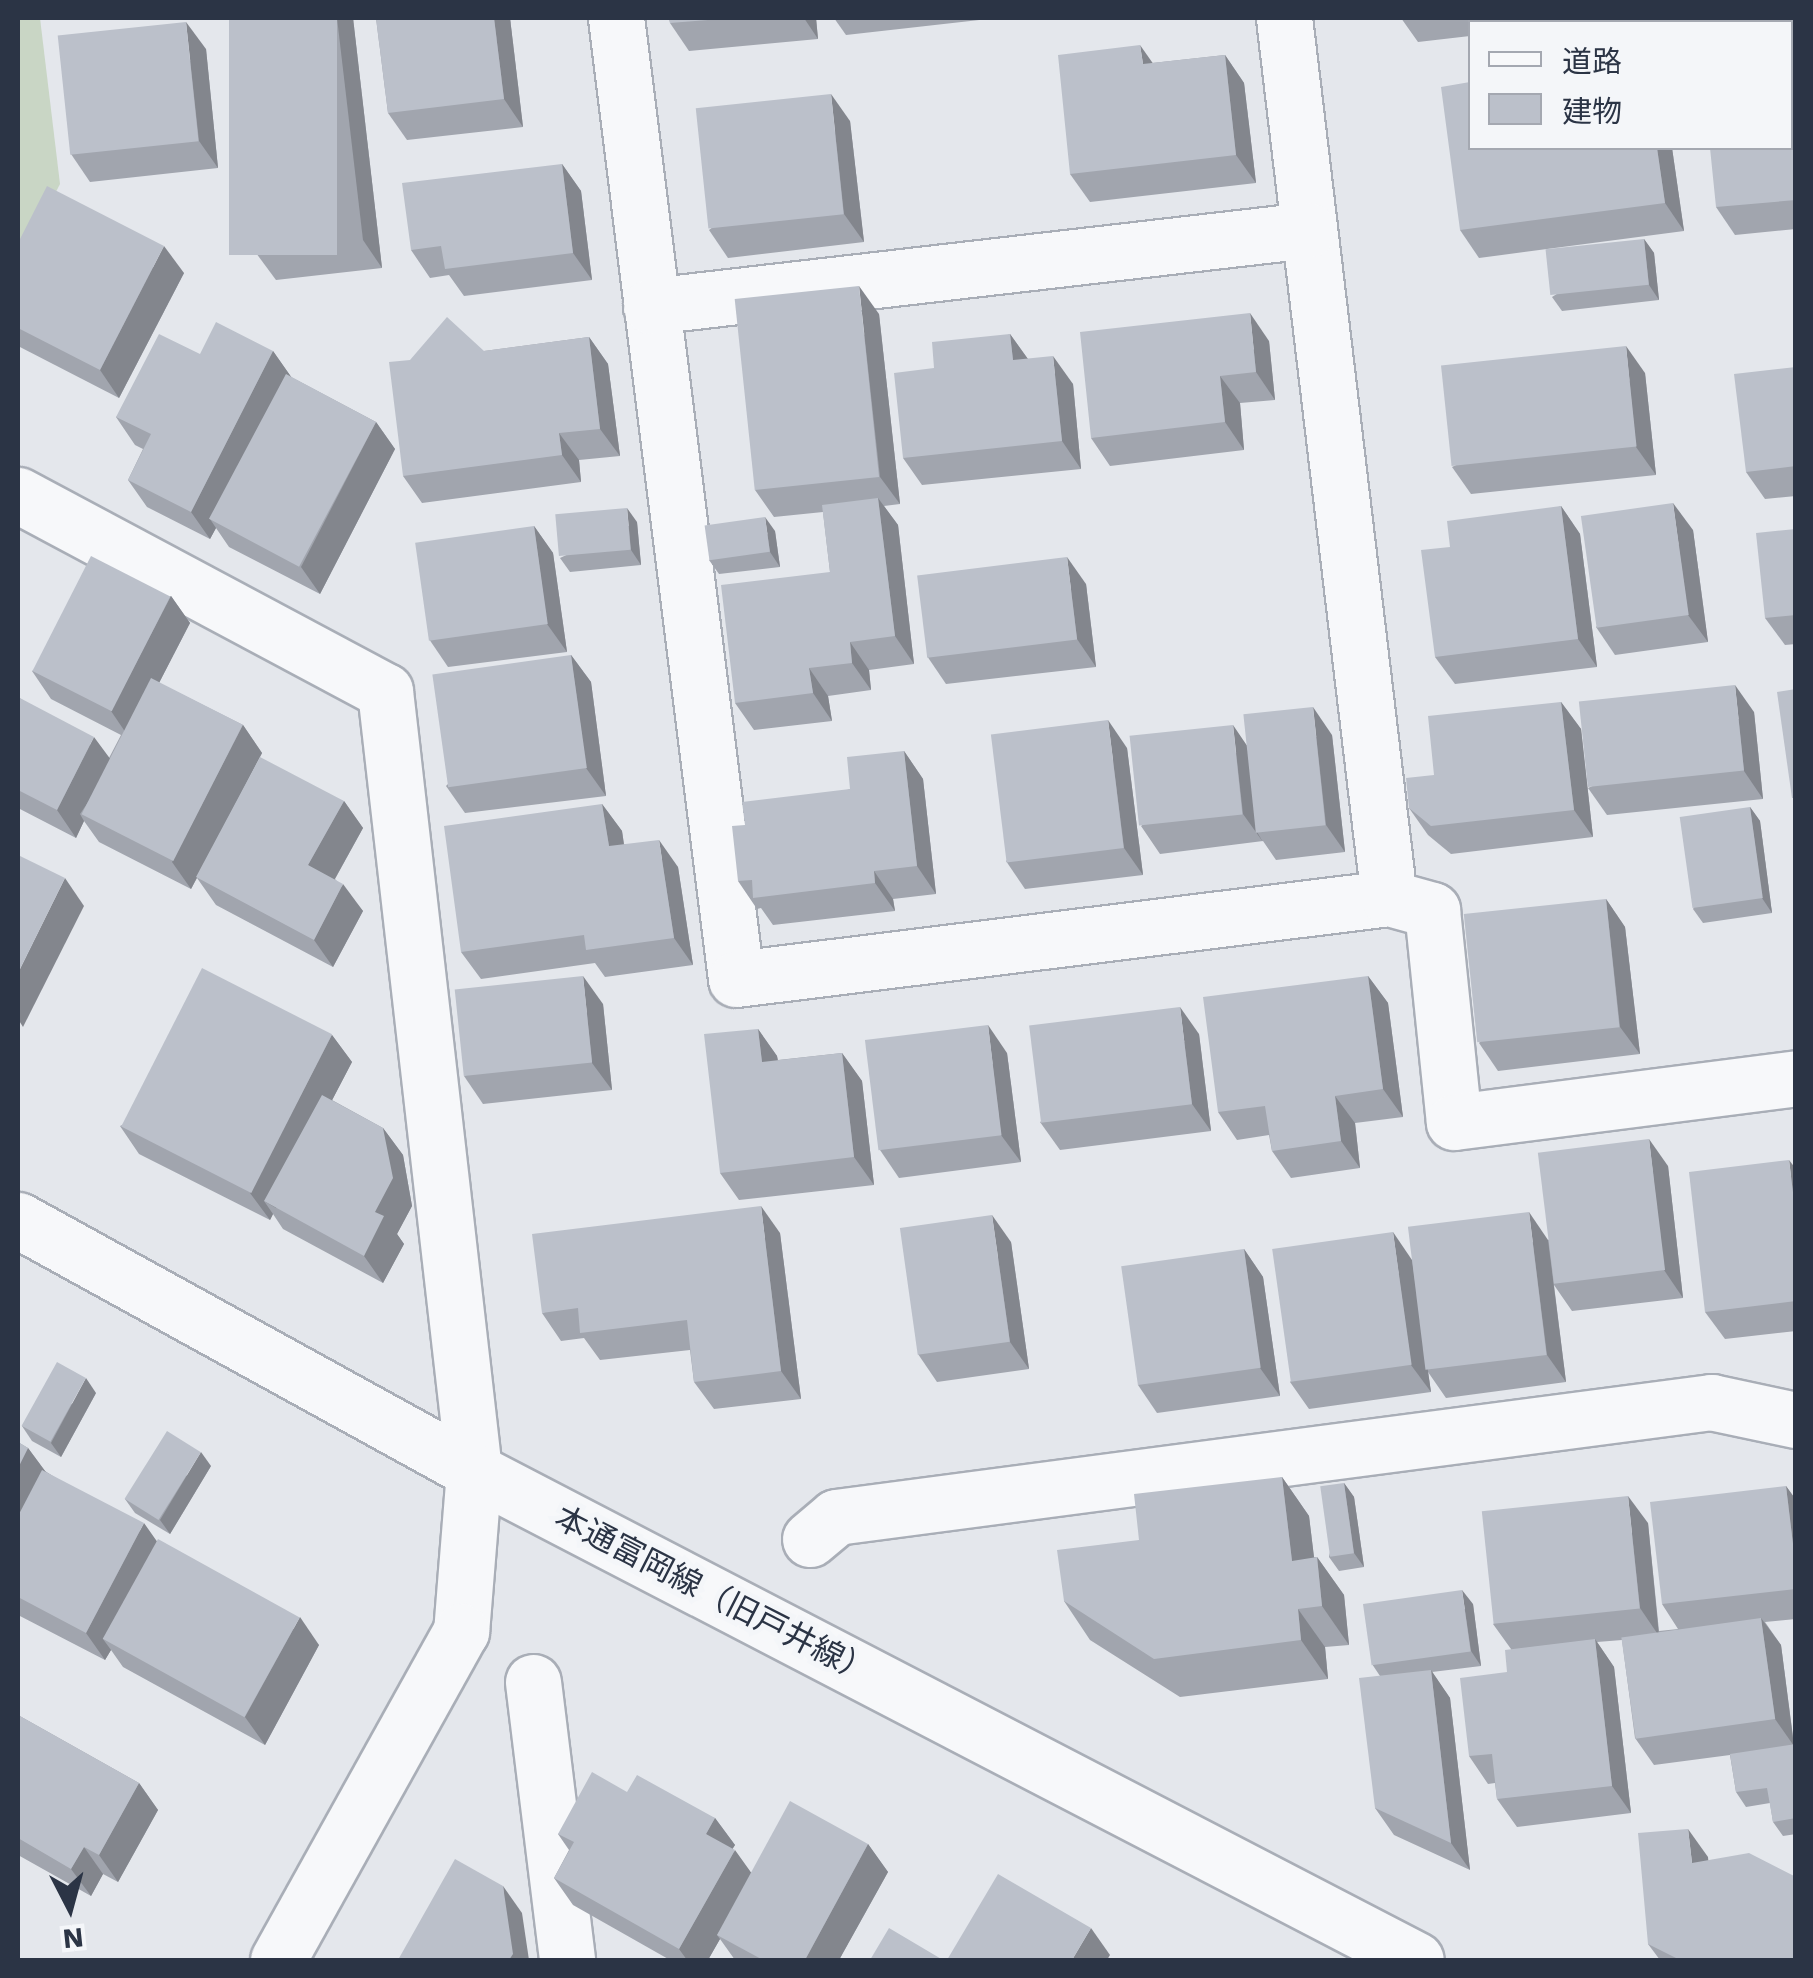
<!DOCTYPE html>
<html>
<head>
<meta charset="utf-8">
<style>
  body { margin:0 }
  #map { position:relative; width:1813px; height:1978px; overflow:hidden; background:#e4e7ec; font-family:"Work Sans","Noto Sans JP",sans-serif }
  div>[style] { position:absolute }
  .green>* { inset:0; background:#c9d6c5 }
  .roads { filter:drop-shadow(2px 0 #a9aeb7) drop-shadow(-2px 0 #a9aeb7) drop-shadow(0 2px #a9aeb7) drop-shadow(0 -2px #a9aeb7) }
  .minor>* { height:55px; margin:-27.5px; padding:0 27.5px; transform-origin:27.5px; border-radius:27.5px; background:#f7f8fa }
  .wall>* { inset:0; background:#a1a5ae; transform-origin:0 0 }
  .shaded-wall>* { inset:0; background:#83868d }
  .building>* { inset:0; background:#bbc0ca; transform-origin:0 0 }
  span { translate:-50% -50%; white-space:nowrap; text-align:center; line-height:1.15; -webkit-text-stroke:10px #f4f6f9; paint-order:stroke }
  .street-label { font-size:32px; color:#2b3445 }
  .frame { position:absolute; inset:0; border:20px solid #2b3445; pointer-events:none }
  .legend { position:absolute; left:1468px; top:20px; width:325px; height:130px; box-sizing:border-box; background:#f4f6f9; border:2px solid #a4a8b1; margin:0; padding:12px 18px; list-style:none; font-size:30px; color:#2b3445 }
  .legend li { display:flex; align-items:center; gap:20px; height:50px }
  .legend b { width:50px; border:2px solid #a4a8b1 }
  .north { position:absolute; left:20px; top:1858px; width:100px; height:100px; -webkit-text-stroke:8px #f4f6f9; paint-order:stroke; rotate:174deg; font-size:28px; font-weight:700; line-height:40px; text-align:center; color:#2b3445 }
  .north::after { content:''; display:block; margin:auto; width:35px; height:45px; background:#2b3445; clip-path:polygon(50% 0,100% 100%,50% 72%,0 100%) }
</style>
</head>
<body>
<div id="map">
  <div class="green">
    <i style="clip-path:polygon(18px 18px,40px 18px,60px 184px,18px 265px)"></i>
  </div>
  <div class="roads">
    <div class="minor">
      <i style="left:616px;top:18px;width:968px;rotate:82.88deg"></i>
      <i style="left:736px;top:979px;width:658px;rotate:-7.07deg"></i>
      <i style="left:1284px;top:18px;width:886px;rotate:83.2deg"></i>
      <i style="left:1389px;top:898px;width:45px;rotate:15.6deg"></i>
      <i style="left:1432px;top:910px;width:213px;rotate:84.1deg"></i>
      <i style="left:1454px;top:1122px;width:345px;rotate:-7.3deg"></i>
      <i style="left:651px;top:306px;width:661px;rotate:-6.6deg"></i>
      <i style="left:18px;top:495px;width:416px;rotate:28.1deg"></i>
      <i style="left:385px;top:691px;width:785px;rotate:83.49deg"></i>
      <i style="left:474px;top:1471px;width:161px;rotate:94.6deg"></i>
      <i style="left:461px;top:1631px;width:376px;rotate:119.1deg"></i>
      <i style="left:18px;top:1220px;width:521px;rotate:28.83deg"></i>
      <i style="left:474px;top:1471px;width:1061px;rotate:27.43deg"></i>
      <i style="left:810px;top:1539px;width:34px;rotate:-40deg"></i>
      <i style="left:836px;top:1517px;width:883px;rotate:-7.49deg"></i>
      <i style="left:1711px;top:1402px;width:87px;rotate:12deg"></i>
      <i style="left:533px;top:1682px;width:280px;rotate:83deg"></i>
    </div>
  </div>
  <div class="wall">
    <i style="clip-path:polygon(229px 18px,353px 18px,382px 268px,276px 280px,256px 253px)"></i>
    <i style="clip-path:polygon(376px 18px,510px 18px,523px 127px,407px 140px,388px 113px)"></i>
    <i style="clip-path:polygon(669px 18px,816px 18px,818px 39px,689px 51px,670px 23px)"></i>
    <i style="clip-path:polygon(834px 18px,997px 18px,846px 35px)"></i>
    <i style="clip-path:polygon(1401px 18px,1563px 18px,1564px 22px,1470px 22px,1470px 36px,1418px 42px)"></i>
    <i style="left:1796px;top:18px;width:57px;height:7px;rotate:90deg"></i>
    <i style="clip-path:polygon(206px 49px,218px 168px,90px 182px,71px 154px)"></i>
    <i style="clip-path:polygon(1225px 55px,1244px 83px,1256px 183px,1090px 202px,1070px 174px,1152px 63px)"></i>
    <i style="clip-path:polygon(1796px 104px,1796px 229px,1735px 235px,1716px 207px)"></i>
    <i style="clip-path:polygon(850px 121px,864px 242px,728px 258px,709px 230px)"></i>
    <i style="clip-path:polygon(1470px 148px,1672px 148px,1684px 231px,1479px 258px,1460px 230px)"></i>
    <i style="clip-path:polygon(562px 164px,581px 191px,592px 280px,464px 296px,449px 275px,430px 278px,411px 250px)"></i>
    <i style="clip-path:polygon(1644px 239px,1654px 253px,1659px 300px,1562px 311px,1552px 297px)"></i>
    <i style="clip-path:polygon(18px 243px,184px 273px,119px 398px,18px 346px)"></i>
    <i style="clip-path:polygon(879px 314px,900px 504px,884px 506px,898px 525px,914px 664px,869px 670px,871px 690px,828px 696px,832px 721px,754px 730px,735px 703px,830px 572px,823px 512px,774px 517px,755px 490px)"></i>
    <i style="clip-path:polygon(1010px 334px,1028px 359px,1073px 384px,1081px 469px,922px 485px,903px 458px,934px 368px)"></i>
    <i style="clip-path:polygon(589px 337px,608px 364px,620px 456px,579px 460px,581px 482px,422px 503px,403px 476px,484px 351px)"></i>
    <i style="clip-path:polygon(1269px 341px,1275px 400px,1240px 403px,1244px 450px,1110px 466px,1091px 438px)"></i>
    <i style="clip-path:polygon(273px 351px,291px 377px,376px 422px,395px 449px,320px 594px,229px 547px,216px 528px,210px 539px,147px 507px,128px 480px,143px 449px,135px 445px,116px 417px,200px 354px)"></i>
    <i style="clip-path:polygon(1796px 367px,1796px 496px,1765px 499px,1746px 472px)"></i>
    <i style="clip-path:polygon(1645px 373px,1656px 475px,1471px 494px,1452px 467px)"></i>
    <i style="clip-path:polygon(1561px 506px,1580px 534px,1597px 667px,1455px 684px,1435px 657px,1450px 547px)"></i>
    <i style="clip-path:polygon(637px 522px,641px 565px,570px 572px,560px 558px)"></i>
    <i style="clip-path:polygon(534px 526px,553px 553px,567px 652px,448px 667px,429px 639px)"></i>
    <i style="clip-path:polygon(1796px 529px,1796px 644px,1785px 645px,1765px 618px)"></i>
    <i style="clip-path:polygon(1693px 530px,1708px 642px,1615px 655px,1596px 627px)"></i>
    <i style="clip-path:polygon(775px 531px,780px 567px,719px 574px,709px 560px)"></i>
    <i style="clip-path:polygon(1086px 584px,1096px 667px,946px 684px,927px 656px)"></i>
    <i style="clip-path:polygon(171px 596px,190px 623px,159px 683px,243px 725px,262px 753px,242px 792px,344px 801px,363px 828px,335px 879px,363px 911px,333px 967px,216px 905px,197px 878px,191px 889px,99px 842px,84px 821px,76px 838px,18px 808px,18px 697px,109px 758px,121px 735px,51px 699px,32px 671px)"></i>
    <i style="clip-path:polygon(571px 655px,591px 682px,606px 796px,465px 813px,446px 786px)"></i>
    <i style="clip-path:polygon(1561px 702px,1581px 729px,1593px 837px,1451px 854px,1428px 835px,1409px 808px,1434px 775px)"></i>
    <i style="clip-path:polygon(1754px 712px,1763px 799px,1607px 815px,1588px 788px)"></i>
    <i style="clip-path:polygon(1332px 735px,1345px 852px,1276px 860px,1263px 841px,1160px 854px,1141px 826px,1247px 745px)"></i>
    <i style="clip-path:polygon(1127px 748px,1143px 875px,1025px 889px,1006px 861px)"></i>
    <i style="clip-path:polygon(904px 751px,923px 779px,936px 894px,893px 899px,895px 911px,773px 925px,761px 908px,757px 909px,738px 881px,745px 825px,850px 789px)"></i>
    <i style="clip-path:polygon(602px 804px,622px 831px,624px 844px,678px 867px,693px 965px,605px 977px,595px 963px,481px 979px,461px 952px)"></i>
    <i style="clip-path:polygon(1750px 807px,1760px 821px,1772px 913px,1703px 923px,1693px 909px)"></i>
    <i style="clip-path:polygon(1606px 899px,1625px 927px,1640px 1054px,1498px 1071px,1479px 1043px)"></i>
    <i style="clip-path:polygon(1368px 976px,1388px 1003px,1403px 1117px,1355px 1123px,1360px 1168px,1291px 1178px,1272px 1151px,1269px 1135px,1237px 1140px,1218px 1112px)"></i>
    <i style="clip-path:polygon(603px 1004px,612px 1090px,483px 1104px,464px 1076px)"></i>
    <i style="clip-path:polygon(758px 1029px,777px 1056px,778px 1060px,842px 1053px,862px 1081px,874px 1185px,739px 1200px,720px 1173px)"></i>
    <i style="clip-path:polygon(1199px 1034px,1211px 1131px,1060px 1150px,1040px 1122px)"></i>
    <i style="clip-path:polygon(332px 1035px,352px 1062px,332px 1100px,383px 1128px,403px 1155px,412px 1206px,397px 1234px,404px 1244px,383px 1283px,283px 1229px,273px 1214px,270px 1220px,139px 1154px,120px 1126px)"></i>
    <i style="clip-path:polygon(1007px 1053px,1021px 1162px,899px 1178px,880px 1150px)"></i>
    <i style="clip-path:polygon(1668px 1166px,1683px 1298px,1572px 1311px,1554px 1285px,1566px 1382px,1446px 1398px,1428px 1372px,1431px 1392px,1309px 1409px,1290px 1382px,1412px 1260px,1548px 1240px)"></i>
    <i style="clip-path:polygon(1796px 1169px,1796px 1331px,1725px 1339px,1705px 1312px)"></i>
    <i style="clip-path:polygon(780px 1233px,801px 1399px,714px 1409px,694px 1382px,690px 1350px,600px 1360px,584px 1338px,561px 1341px,542px 1313px)"></i>
    <i style="clip-path:polygon(1011px 1242px,1029px 1369px,937px 1382px,918px 1354px)"></i>
    <i style="clip-path:polygon(1244px 1249px,1263px 1277px,1280px 1396px,1157px 1413px,1138px 1385px)"></i>
    <i style="clip-path:polygon(96px 1393px,61px 1457px,32px 1441px,22px 1426px)"></i>
    <i style="clip-path:polygon(18px 1442px,28px 1448px,45px 1471px,319px 1645px,265px 1745px,123px 1667px,111px 1650px,105px 1660px,18px 1615px)"></i>
    <i style="clip-path:polygon(211px 1466px,170px 1534px,135px 1513px,125px 1499px)"></i>
    <i style="clip-path:polygon(1282px 1477px,1309px 1516px,1314px 1557px,1317px 1557px,1344px 1595px,1349px 1645px,1325px 1647px,1328px 1679px,1180px 1697px,1090px 1640px,1064px 1601px,1139px 1540px)"></i>
    <i style="clip-path:polygon(1344px 1483px,1354px 1497px,1364px 1567px,1339px 1571px,1329px 1557px)"></i>
    <i style="clip-path:polygon(1786px 1486px,1796px 1500px,1796px 1619px,1765px 1622px,1781px 1645px,1794px 1744px,1796px 1744px,1796px 1834px,1783px 1836px,1773px 1822px,1770px 1803px,1746px 1807px,1736px 1792px,1730px 1755px,1654px 1765px,1635px 1738px,1622px 1640px,1597px 1642px,1614px 1667px,1631px 1813px,1517px 1827px,1497px 1799px,1495px 1783px,1488px 1784px,1469px 1756px,1507px 1672px,1511px 1649px,1493px 1624px,1648px 1523px,1659px 1631px,1678px 1629px,1662px 1604px)"></i>
    <i style="clip-path:polygon(1473px 1604px,1481px 1666px,1432px 1672px,1450px 1698px,1470px 1870px,1394px 1835px,1375px 1808px,1380px 1676px,1372px 1664px)"></i>
    <i style="clip-path:polygon(18px 1715px,139px 1783px,158px 1810px,118px 1882px,103px 1874px,91px 1896px,18px 1855px)"></i>
    <i style="clip-path:polygon(627px 1792px,715px 1818px,735px 1845px,732px 1849px,751px 1873px,868px 1844px,888px 1872px,839px 1960px,735px 1960px,720px 1939px,708px 1960px,670px 1960px,573px 1905px,554px 1878px,569px 1850px,558px 1834px)"></i>
    <i style="clip-path:polygon(1708px 1857px,1708px 1860px,1796px 1960px,1660px 1960px,1648px 1944px)"></i>
  </div>
  <div class="shaded-wall">
    <i style="clip-path:polygon(337px 18px,353px 18px,382px 268px,363px 240px)"></i>
    <i style="clip-path:polygon(494px 18px,510px 18px,523px 127px,504px 99px)"></i>
    <i style="clip-path:polygon(804px 18px,816px 18px,818px 39px)"></i>
    <i style="clip-path:polygon(186px 22px,206px 49px,218px 168px,199px 141px)"></i>
    <i style="clip-path:polygon(1140px 45px,1159px 72px,1143px 64px)"></i>
    <i style="clip-path:polygon(1225px 55px,1244px 83px,1256px 183px,1236px 155px)"></i>
    <i style="clip-path:polygon(831px 94px,850px 121px,864px 242px,844px 214px)"></i>
    <i style="clip-path:polygon(1657px 148px,1672px 148px,1684px 231px,1665px 203px)"></i>
    <i style="clip-path:polygon(562px 164px,581px 191px,592px 280px,573px 253px)"></i>
    <i style="clip-path:polygon(1644px 239px,1654px 253px,1659px 300px,1649px 285px)"></i>
    <i style="clip-path:polygon(164px 246px,184px 273px,119px 398px,100px 370px)"></i>
    <i style="clip-path:polygon(859px 286px,879px 314px,900px 504px,880px 477px)"></i>
    <i style="clip-path:polygon(1250px 313px,1269px 341px,1275px 400px,1256px 372px)"></i>
    <i style="clip-path:polygon(1010px 334px,1030px 362px,1013px 360px)"></i>
    <i style="clip-path:polygon(589px 337px,608px 364px,620px 456px,600px 429px)"></i>
    <i style="clip-path:polygon(1626px 346px,1645px 373px,1656px 475px,1636px 447px)"></i>
    <i style="clip-path:polygon(273px 351px,292px 378px,210px 519px,216px 528px,210px 539px,191px 512px)"></i>
    <i style="clip-path:polygon(1053px 356px,1073px 384px,1081px 469px,1062px 441px)"></i>
    <i style="clip-path:polygon(1220px 376px,1240px 403px,1244px 450px,1225px 422px)"></i>
    <i style="clip-path:polygon(376px 422px,395px 449px,320px 594px,301px 567px)"></i>
    <i style="clip-path:polygon(559px 433px,579px 460px,581px 482px,562px 455px)"></i>
    <i style="clip-path:polygon(878px 498px,898px 525px,914px 664px,895px 636px)"></i>
    <i style="clip-path:polygon(1673px 503px,1693px 530px,1708px 642px,1688px 615px)"></i>
    <i style="clip-path:polygon(1561px 506px,1580px 534px,1597px 667px,1578px 639px)"></i>
    <i style="clip-path:polygon(627px 508px,637px 522px,641px 565px,631px 550px)"></i>
    <i style="clip-path:polygon(765px 517px,775px 531px,780px 567px,770px 552px)"></i>
    <i style="clip-path:polygon(534px 526px,553px 553px,567px 652px,547px 624px)"></i>
    <i style="clip-path:polygon(1067px 557px,1086px 584px,1096px 667px,1077px 639px)"></i>
    <i style="clip-path:polygon(171px 596px,190px 623px,130px 739px,111px 711px)"></i>
    <i style="clip-path:polygon(850px 642px,869px 670px,871px 690px,852px 663px)"></i>
    <i style="clip-path:polygon(571px 655px,591px 682px,606px 796px,586px 768px)"></i>
    <i style="clip-path:polygon(809px 668px,828px 696px,832px 721px,813px 693px)"></i>
    <i style="clip-path:polygon(1735px 685px,1754px 712px,1763px 799px,1744px 771px)"></i>
    <i style="clip-path:polygon(1561px 702px,1581px 729px,1593px 837px,1574px 810px)"></i>
    <i style="clip-path:polygon(1313px 707px,1332px 735px,1345px 852px,1326px 825px)"></i>
    <i style="clip-path:polygon(1108px 720px,1127px 748px,1143px 875px,1124px 848px)"></i>
    <i style="clip-path:polygon(243px 725px,262px 753px,191px 889px,172px 862px)"></i>
    <i style="clip-path:polygon(1233px 725px,1252px 753px,1257px 832px,1263px 842px,1243px 814px)"></i>
    <i style="clip-path:polygon(94px 737px,114px 764px,80px 814px,84px 821px,76px 838px,57px 810px)"></i>
    <i style="clip-path:polygon(904px 751px,923px 779px,936px 894px,917px 866px)"></i>
    <i style="clip-path:polygon(344px 801px,363px 828px,327px 893px,308px 865px)"></i>
    <i style="clip-path:polygon(602px 804px,622px 831px,628px 874px,609px 846px)"></i>
    <i style="clip-path:polygon(1750px 807px,1760px 821px,1772px 913px,1762px 898px)"></i>
    <i style="clip-path:polygon(659px 840px,678px 867px,693px 965px,674px 938px)"></i>
    <i style="clip-path:polygon(874px 871px,893px 899px,895px 911px,875px 883px)"></i>
    <i style="clip-path:polygon(65px 878px,84px 906px,23px 1027px,18px 1019px,18px 973px)"></i>
    <i style="clip-path:polygon(343px 884px,363px 911px,333px 967px,314px 940px)"></i>
    <i style="clip-path:polygon(1606px 899px,1625px 927px,1640px 1054px,1620px 1027px)"></i>
    <i style="clip-path:polygon(583px 976px,603px 1004px,612px 1090px,592px 1063px)"></i>
    <i style="clip-path:polygon(1368px 976px,1388px 1003px,1403px 1117px,1383px 1089px)"></i>
    <i style="clip-path:polygon(1180px 1007px,1199px 1034px,1211px 1131px,1192px 1104px)"></i>
    <i style="clip-path:polygon(988px 1025px,1007px 1053px,1021px 1162px,1001px 1135px)"></i>
    <i style="clip-path:polygon(758px 1029px,777px 1056px,782px 1089px,762px 1062px)"></i>
    <i style="clip-path:polygon(332px 1035px,352px 1062px,276px 1208px,264px 1201px,273px 1214px,270px 1220px,250px 1193px)"></i>
    <i style="clip-path:polygon(842px 1053px,862px 1081px,874px 1185px,854px 1157px)"></i>
    <i style="clip-path:polygon(1335px 1096px,1355px 1123px,1360px 1168px,1341px 1141px)"></i>
    <i style="clip-path:polygon(383px 1128px,403px 1155px,412px 1206px,397px 1234px,404px 1244px,383px 1283px,364px 1256px,375px 1212px)"></i>
    <i style="clip-path:polygon(1649px 1139px,1668px 1166px,1683px 1298px,1664px 1270px)"></i>
    <i style="clip-path:polygon(1789px 1160px,1796px 1169px,1796px 1217px)"></i>
    <i style="clip-path:polygon(761px 1206px,780px 1233px,801px 1399px,781px 1371px)"></i>
    <i style="clip-path:polygon(1529px 1212px,1548px 1240px,1566px 1382px,1547px 1355px)"></i>
    <i style="clip-path:polygon(992px 1215px,1011px 1242px,1029px 1369px,1010px 1342px)"></i>
    <i style="clip-path:polygon(1393px 1232px,1412px 1260px,1431px 1392px,1411px 1365px)"></i>
    <i style="clip-path:polygon(1244px 1249px,1263px 1277px,1280px 1396px,1260px 1368px)"></i>
    <i style="clip-path:polygon(86px 1378px,96px 1393px,61px 1457px,51px 1443px)"></i>
    <i style="clip-path:polygon(28px 1448px,48px 1475px,18px 1531px,18px 1468px)"></i>
    <i style="clip-path:polygon(201px 1452px,211px 1466px,170px 1534px,160px 1520px)"></i>
    <i style="clip-path:polygon(1282px 1477px,1309px 1516px,1319px 1599px,1292px 1561px)"></i>
    <i style="clip-path:polygon(1344px 1483px,1354px 1497px,1364px 1567px,1354px 1553px)"></i>
    <i style="clip-path:polygon(1786px 1486px,1796px 1500px,1796px 1569px)"></i>
    <i style="clip-path:polygon(1628px 1496px,1648px 1523px,1659px 1636px,1640px 1608px)"></i>
    <i style="clip-path:polygon(144px 1523px,163px 1550px,103px 1639px,111px 1650px,105px 1660px,86px 1633px)"></i>
    <i style="clip-path:polygon(1317px 1557px,1344px 1595px,1349px 1645px,1322px 1606px)"></i>
    <i style="clip-path:polygon(1462px 1590px,1473px 1604px,1481px 1666px,1471px 1651px)"></i>
    <i style="clip-path:polygon(1298px 1609px,1325px 1647px,1328px 1679px,1301px 1640px)"></i>
    <i style="clip-path:polygon(300px 1617px,319px 1645px,265px 1745px,245px 1717px)"></i>
    <i style="clip-path:polygon(1761px 1618px,1781px 1645px,1794px 1746px,1775px 1719px)"></i>
    <i style="clip-path:polygon(1595px 1639px,1614px 1667px,1631px 1813px,1612px 1786px)"></i>
    <i style="clip-path:polygon(1431px 1670px,1450px 1698px,1470px 1870px,1451px 1843px)"></i>
    <i style="clip-path:polygon(139px 1783px,158px 1810px,118px 1882px,99px 1855px)"></i>
    <i style="clip-path:polygon(715px 1818px,735px 1845px,725px 1861px,706px 1834px)"></i>
    <i style="clip-path:polygon(1688px 1829px,1708px 1857px,1711px 1891px,1692px 1863px)"></i>
    <i style="clip-path:polygon(868px 1844px,888px 1872px,839px 1960px,805px 1960px)"></i>
    <i style="clip-path:polygon(84px 1847px,103px 1874px,91px 1896px,71px 1869px)"></i>
    <i style="clip-path:polygon(735px 1850px,755px 1878px,717px 1935px,720px 1939px,708px 1960px,687px 1960px,679px 1949px)"></i>
    <i style="clip-path:polygon(503px 1886px,522px 1913px,529px 1960px,509px 1960px)"></i>
    <i style="clip-path:polygon(1091px 1928px,1110px 1955px,1107px 1960px,1072px 1960px)"></i>
  </div>
  <div class="building">
    <i style="left:229px;top:18px;width:108px;height:237px"></i>
    <i style="clip-path:polygon(376px 18px,494px 18px,504px 99px,388px 113px)"></i>
    <i style="clip-path:polygon(669px 18px,733px 18px,670px 23px)"></i>
    <i style="clip-path:polygon(1697px 18px,1796px 18px,1796px 45px,1790px 46px,1790px 22px,1698px 22px)"></i>
    <i style="left:186px;top:22px;width:120px;height:129px;rotate:84deg"></i>
    <i style="clip-path:polygon(1140px 45px,1143px 64px,1225px 55px,1236px 155px,1070px 174px,1058px 55px)"></i>
    <i style="clip-path:polygon(1470px 82px,1470px 148px,1657px 148px,1665px 203px,1460px 230px,1441px 87px)"></i>
    <i style="left:831px;top:94px;width:121px;height:136px;rotate:84deg"></i>
    <i style="clip-path:polygon(1796px 104px,1796px 200px,1716px 207px,1710px 148px,1790px 148px,1790px 105px)"></i>
    <i style="clip-path:polygon(562px 164px,573px 253px,445px 269px,441px 246px,411px 250px,402px 183px)"></i>
    <i style="clip-path:polygon(47px 186px,164px 246px,100px 370px,18px 328px,18px 243px)"></i>
    <i style="left:1644px;top:239px;width:46px;height:99px;rotate:84deg"></i>
    <i style="left:859px;top:286px;width:192px;height:125px;rotate:84deg"></i>
    <i style="clip-path:polygon(1250px 313px,1256px 372px,1220px 376px,1225px 422px,1091px 438px,1080px 332px)"></i>
    <i style="clip-path:polygon(447px 317px,484px 351px,589px 337px,600px 429px,559px 433px,562px 455px,403px 476px,389px 362px,410px 360px)"></i>
    <i style="clip-path:polygon(216px 322px,273px 351px,191px 512px,128px 480px,151px 434px,116px 417px,159px 334px,200px 354px)"></i>
    <i style="clip-path:polygon(1010px 334px,1013px 360px,1053px 356px,1062px 441px,903px 458px,894px 373px,934px 368px,932px 342px)"></i>
    <i style="left:1626px;top:346px;width:101px;height:186px;rotate:84deg"></i>
    <i style="clip-path:polygon(1796px 367px,1796px 466px,1746px 472px,1734px 374px)"></i>
    <i style="left:286px;top:374px;width:102px;height:164px;rotate:28deg"></i>
    <i style="clip-path:polygon(878px 498px,895px 636px,850px 642px,852px 663px,809px 668px,813px 693px,735px 703px,721px 585px,830px 572px,822px 505px)"></i>
    <i style="left:1673px;top:503px;width:113px;height:93px;rotate:82deg"></i>
    <i style="clip-path:polygon(1561px 506px,1578px 639px,1435px 657px,1421px 550px,1450px 547px,1447px 521px)"></i>
    <i style="left:627px;top:508px;width:42px;height:72px;rotate:85deg"></i>
    <i style="left:765px;top:517px;width:35px;height:61px;rotate:82deg"></i>
    <i style="left:534px;top:526px;width:99px;height:120px;rotate:82deg"></i>
    <i style="clip-path:polygon(1796px 529px,1796px 615px,1765px 618px,1756px 533px)"></i>
    <i style="left:91px;top:556px;width:89px;height:129px;rotate:27deg"></i>
    <i style="left:1067px;top:557px;width:83px;height:151px;rotate:83deg"></i>
    <i style="left:571px;top:655px;width:114px;height:140px;rotate:82deg"></i>
    <i style="left:151px;top:678px;width:103px;height:153px;rotate:27deg"></i>
    <i style="left:1735px;top:685px;width:86px;height:157px;rotate:84deg"></i>
    <i style="clip-path:polygon(1796px 689px,1796px 798px,1792px 798px,1777px 692px)"></i>
    <i style="clip-path:polygon(18px 697px,94px 737px,57px 810px,18px 790px)"></i>
    <i style="clip-path:polygon(1561px 702px,1574px 810px,1431px 826px,1409px 808px,1406px 778px,1434px 775px,1428px 716px)"></i>
    <i style="left:1313px;top:707px;width:119px;height:70px;rotate:84deg"></i>
    <i style="left:1108px;top:720px;width:129px;height:118px;rotate:83deg"></i>
    <i style="left:1233px;top:725px;width:90px;height:104px;rotate:84deg"></i>
    <i style="clip-path:polygon(904px 751px,917px 866px,874px 871px,875px 883px,753px 898px,752px 880px,738px 881px,732px 826px,745px 825px,742px 802px,850px 789px,847px 757px)"></i>
    <i style="clip-path:polygon(260px 757px,344px 801px,308px 865px,343px 884px,314px 940px,196px 877px)"></i>
    <i style="clip-path:polygon(602px 804px,609px 846px,659px 840px,674px 938px,586px 950px,584px 935px,461px 952px,444px 826px)"></i>
    <i style="left:1750px;top:807px;width:92px;height:71px;rotate:82deg"></i>
    <i style="clip-path:polygon(18px 855px,65px 878px,18px 973px)"></i>
    <i style="left:1606px;top:899px;width:129px;height:143px;rotate:84deg"></i>
    <i style="left:202px;top:968px;width:146px;height:178px;rotate:27deg"></i>
    <i style="left:583px;top:976px;width:87px;height:129px;rotate:84deg"></i>
    <i style="clip-path:polygon(1368px 976px,1383px 1089px,1335px 1096px,1341px 1141px,1272px 1151px,1265px 1106px,1218px 1112px,1203px 997px)"></i>
    <i style="left:1180px;top:1007px;width:98px;height:152px;rotate:83deg"></i>
    <i style="left:988px;top:1025px;width:111px;height:124px;rotate:83deg"></i>
    <i style="clip-path:polygon(758px 1029px,762px 1062px,842px 1053px,854px 1157px,720px 1173px,704px 1034px)"></i>
    <i style="clip-path:polygon(322px 1095px,383px 1128px,393px 1178px,375px 1212px,384px 1216px,364px 1256px,264px 1201px)"></i>
    <i style="left:1649px;top:1139px;width:132px;height:112px;rotate:83deg"></i>
    <i style="clip-path:polygon(1789px 1160px,1796px 1217px,1796px 1301px,1705px 1312px,1689px 1172px)"></i>
    <i style="clip-path:polygon(761px 1206px,781px 1371px,694px 1382px,687px 1320px,580px 1333px,578px 1308px,542px 1313px,532px 1234px)"></i>
    <i style="left:1529px;top:1212px;width:144px;height:122px;rotate:83deg"></i>
    <i style="left:992px;top:1215px;width:128px;height:93px;rotate:82deg"></i>
    <i style="left:1393px;top:1232px;width:134px;height:122px;rotate:82deg"></i>
    <i style="left:1244px;top:1249px;width:120px;height:124px;rotate:82deg"></i>
    <i style="left:57px;top:1362px;width:33px;height:73px;rotate:29deg"></i>
    <i style="left:167px;top:1431px;width:40px;height:80px;rotate:32deg"></i>
    <i style="clip-path:polygon(18px 1442px,28px 1448px,18px 1468px)"></i>
    <i style="clip-path:polygon(42px 1470px,144px 1523px,86px 1633px,18px 1597px,18px 1516px)"></i>
    <i style="clip-path:polygon(1282px 1477px,1292px 1561px,1317px 1557px,1322px 1606px,1298px 1609px,1301px 1640px,1154px 1659px,1064px 1601px,1057px 1550px,1139px 1540px,1134px 1494px)"></i>
    <i style="left:1344px;top:1483px;width:71px;height:24px;rotate:82deg"></i>
    <i style="clip-path:polygon(1786px 1486px,1796px 1569px,1796px 1589px,1662px 1604px,1650px 1502px)"></i>
    <i style="left:1628px;top:1496px;width:113px;height:147px;rotate:84deg"></i>
    <i style="left:158px;top:1539px;width:162px;height:114px;rotate:29deg"></i>
    <i style="left:1462px;top:1590px;width:62px;height:100px;rotate:82deg"></i>
    <i style="left:1761px;top:1618px;width:102px;height:141px;rotate:82deg"></i>
    <i style="clip-path:polygon(1595px 1639px,1612px 1786px,1497px 1799px,1492px 1754px,1469px 1756px,1460px 1678px,1507px 1672px,1505px 1650px)"></i>
    <i style="clip-path:polygon(1431px 1670px,1451px 1843px,1375px 1808px,1359px 1678px)"></i>
    <i style="clip-path:polygon(18px 1715px,139px 1783px,99px 1855px,84px 1847px,71px 1869px,18px 1838px)"></i>
    <i style="clip-path:polygon(1796px 1744px,1796px 1818px,1773px 1822px,1767px 1788px,1736px 1792px,1730px 1754px)"></i>
    <i style="clip-path:polygon(592px 1772px,627px 1792px,637px 1775px,715px 1818px,706px 1834px,735px 1850px,679px 1949px,554px 1878px,574px 1842px,558px 1834px)"></i>
    <i style="clip-path:polygon(790px 1801px,868px 1844px,805px 1960px,763px 1960px,717px 1935px)"></i>
    <i style="clip-path:polygon(1688px 1829px,1692px 1863px,1749px 1853px,1796px 1877px,1796px 1960px,1680px 1960px,1648px 1944px,1638px 1833px)"></i>
    <i style="clip-path:polygon(455px 1859px,503px 1886px,513px 1954px,509px 1960px,398px 1960px)"></i>
    <i style="clip-path:polygon(998px 1874px,1091px 1928px,1072px 1960px,947px 1960px)"></i>
    <i style="clip-path:polygon(889px 1928px,943px 1960px,870px 1960px)"></i>
  </div>
  <div class="street-label">
    <span style="left:714px;top:1595px;rotate:27deg">本通富岡線（旧戸井線）</span>
  </div>
  <div class="frame"></div>
  <ul class="legend">
  <li><b style="height:12px;background:#f7f8fa"></b>道路</li>
  <li><b style="height:28px;background:#bbc0ca"></b>建物</li>
  </ul>
  <div class="north">N</div>
</div>
</body>
</html>
